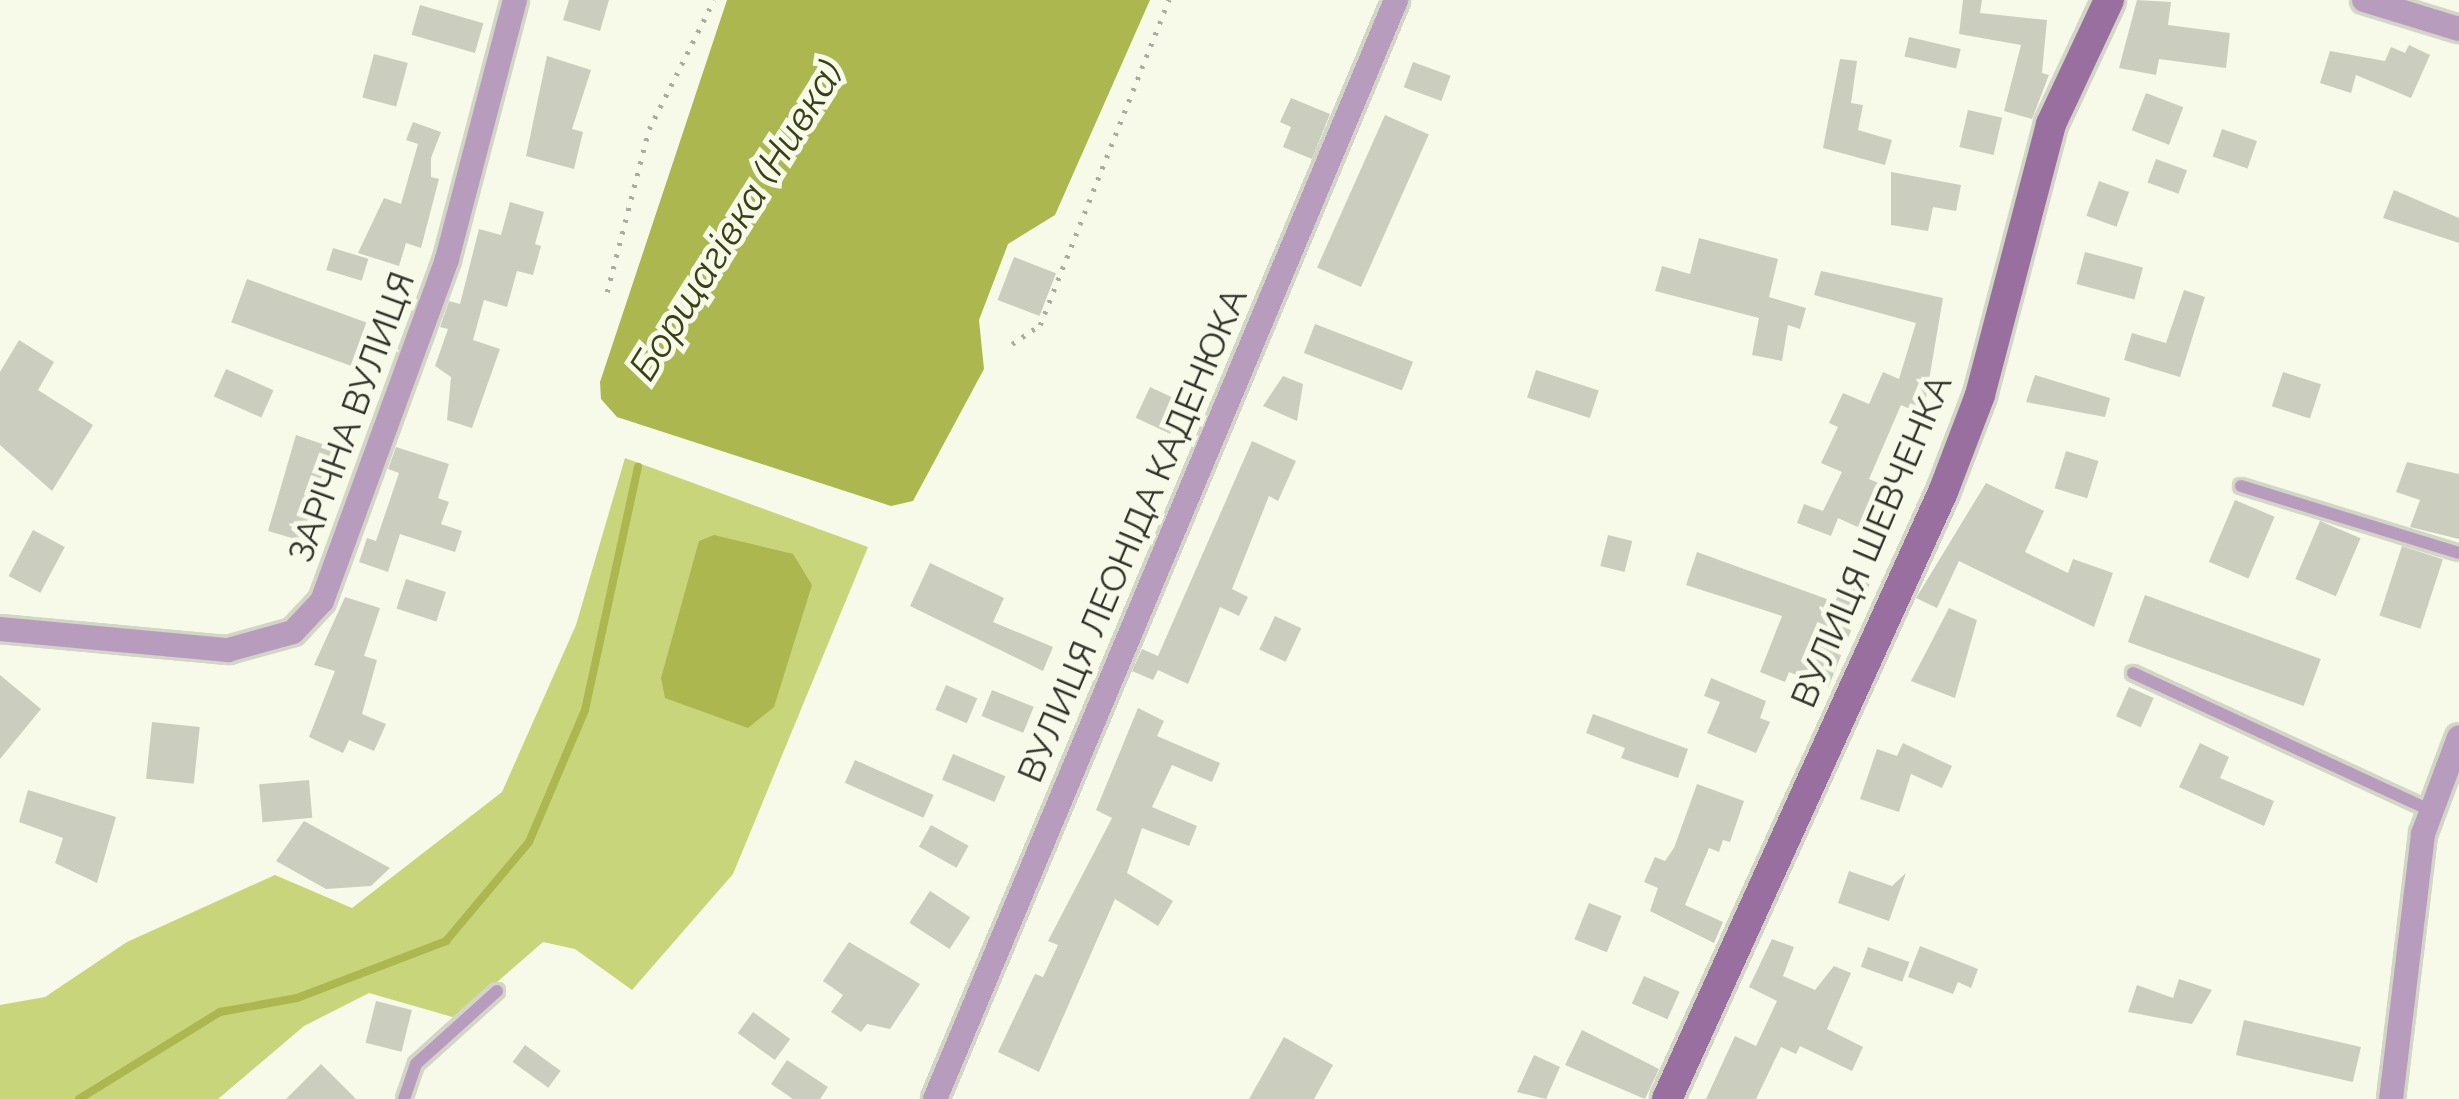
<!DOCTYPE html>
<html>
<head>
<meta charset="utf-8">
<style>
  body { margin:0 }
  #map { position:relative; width:2459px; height:1099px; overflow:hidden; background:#f7fae9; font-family:Raleway,sans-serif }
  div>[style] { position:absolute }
  .green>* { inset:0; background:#c9d57a }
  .water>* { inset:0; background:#acb750 }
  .stream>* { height:8px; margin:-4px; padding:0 4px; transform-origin:4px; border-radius:4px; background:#acb750 }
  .building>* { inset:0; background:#cbcebe; transform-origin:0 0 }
  .path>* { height:4.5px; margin-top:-2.25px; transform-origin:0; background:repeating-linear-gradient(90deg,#aaac9f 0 3px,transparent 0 12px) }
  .roads { filter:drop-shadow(3px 0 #d3d6c7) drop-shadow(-3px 0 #d3d6c7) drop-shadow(0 3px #d3d6c7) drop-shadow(0 -3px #d3d6c7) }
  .lane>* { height:12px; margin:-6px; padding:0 6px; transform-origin:6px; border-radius:6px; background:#b89cbd }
  .street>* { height:24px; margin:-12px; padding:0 12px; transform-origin:12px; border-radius:12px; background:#b89cbd }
  .secondary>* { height:30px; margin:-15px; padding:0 15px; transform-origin:15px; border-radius:15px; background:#996fa0 }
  span { translate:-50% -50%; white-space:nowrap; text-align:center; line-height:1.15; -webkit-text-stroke:10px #f7fae9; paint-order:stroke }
  .street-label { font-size:36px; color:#31322c }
  .water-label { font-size:39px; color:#3b3f14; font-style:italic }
</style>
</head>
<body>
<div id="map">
  <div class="green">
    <i style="clip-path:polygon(625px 458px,868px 547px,733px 874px,632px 990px,575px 949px,543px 942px,456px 1018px,369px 993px,304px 1026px,218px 1099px,0 1099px,0 1005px,45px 997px,127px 942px,275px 875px,352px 908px,502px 792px,576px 625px)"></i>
  </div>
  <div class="water">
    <i style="clip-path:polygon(727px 0,1150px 0,1055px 215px,1008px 244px,979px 320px,984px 369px,913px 501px,891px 506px,617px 417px,601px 399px,600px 382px)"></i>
    <i style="clip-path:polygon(714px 535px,793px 554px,812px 585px,774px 707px,748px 728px,665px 698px,661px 678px,699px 541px)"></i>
  </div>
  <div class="stream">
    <i style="left:79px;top:1099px;width:166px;rotate:-31.7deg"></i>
    <i style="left:220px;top:1012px;width:78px;rotate:-10.3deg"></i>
    <i style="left:297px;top:998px;width:160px;rotate:-20.9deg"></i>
    <i style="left:446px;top:941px;width:129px;rotate:-50deg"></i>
    <i style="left:529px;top:842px;width:143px;rotate:-67deg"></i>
    <i style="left:585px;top:710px;width:249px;rotate:-77.7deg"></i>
  </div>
  <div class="building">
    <i style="clip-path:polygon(569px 0,609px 0,600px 31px,563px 20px)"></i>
    <i style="clip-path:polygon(1963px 0,1982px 0,1980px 13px,2047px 20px,2042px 73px,2049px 75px,2032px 119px,2004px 111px,2021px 45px,1959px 34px)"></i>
    <i style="clip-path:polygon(2137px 0,2171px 2px,2168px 25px,2230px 33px,2226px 68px,2159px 59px,2156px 75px,2119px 68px)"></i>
    <i style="left:420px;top:5px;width:66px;height:31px;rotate:16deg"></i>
    <i style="left:1909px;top:37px;width:53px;height:20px;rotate:13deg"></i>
    <i style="clip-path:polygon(2409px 45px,2430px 55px,2411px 98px,2356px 75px,2351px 93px,2320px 83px,2330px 51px,2385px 61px,2391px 47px,2405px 53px)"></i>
    <i style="left:374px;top:54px;width:35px;height:45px;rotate:15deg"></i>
    <i style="clip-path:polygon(547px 56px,591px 70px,572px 129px,583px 132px,574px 169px,526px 156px)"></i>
    <i style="clip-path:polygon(1840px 59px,1857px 61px,1851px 103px,1863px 105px,1858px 130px,1892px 140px,1885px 165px,1823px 148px)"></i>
    <i style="left:1413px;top:62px;width:40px;height:27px;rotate:20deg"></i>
    <i style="left:2146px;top:93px;width:40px;height:40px;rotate:21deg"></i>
    <i style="clip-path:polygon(1291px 98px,1330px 114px,1312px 159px,1283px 147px,1291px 127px,1280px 122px)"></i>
    <i style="left:1968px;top:110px;width:35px;height:38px;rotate:13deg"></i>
    <i style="left:1385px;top:115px;width:48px;height:167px;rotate:24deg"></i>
    <i style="clip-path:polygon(413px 122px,441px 132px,431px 158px,431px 177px,439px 179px,421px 248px,406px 243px,399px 266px,358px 253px,384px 198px,401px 204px,418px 144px,406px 140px)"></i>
    <i style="left:2222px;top:129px;width:37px;height:29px;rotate:19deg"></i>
    <i style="left:2156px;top:159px;width:33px;height:25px;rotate:20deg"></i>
    <i style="clip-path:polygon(1891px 172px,1961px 185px,1956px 211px,1933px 207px,1928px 231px,1891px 225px)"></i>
    <i style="left:2099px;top:181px;width:32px;height:37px;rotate:20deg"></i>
    <i style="clip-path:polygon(2394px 190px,2459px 218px,2459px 243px,2383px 218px)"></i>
    <i style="clip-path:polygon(510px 202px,544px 212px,535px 244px,541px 246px,533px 275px,517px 271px,507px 307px,484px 300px,473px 340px,500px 349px,472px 428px,447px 420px,451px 377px,435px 366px,448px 329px,440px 327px,449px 301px,460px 304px,479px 229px,501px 235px)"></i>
    <i style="clip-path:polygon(1699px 238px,1778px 259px,1769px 297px,1806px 308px,1800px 329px,1788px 325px,1782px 361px,1752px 355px,1759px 318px,1655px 291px,1662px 266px,1690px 274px)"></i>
    <i style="left:333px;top:248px;width:37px;height:23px;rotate:17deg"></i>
    <i style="left:2085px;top:252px;width:60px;height:33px;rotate:15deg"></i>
    <i style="left:1014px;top:257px;width:45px;height:46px;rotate:21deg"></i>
    <i style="clip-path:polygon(1821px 271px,1943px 298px,1923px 415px,1901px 405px,1869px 479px,1881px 484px,1862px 529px,1838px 518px,1831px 536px,1797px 523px,1804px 504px,1823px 511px,1842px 472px,1821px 463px,1838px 427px,1829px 423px,1843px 393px,1869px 404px,1883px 372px,1899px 379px,1916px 323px,1814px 295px)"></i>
    <i style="left:247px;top:279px;width:127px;height:46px;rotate:20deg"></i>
    <i style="clip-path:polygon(2184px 290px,2205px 297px,2180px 377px,2124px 360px,2132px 333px,2166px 343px)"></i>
    <i style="left:1315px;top:324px;width:105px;height:31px;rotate:21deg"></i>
    <i style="clip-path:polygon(19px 340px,54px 362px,38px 390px,93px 425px,52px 491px,0 445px,0 372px)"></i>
    <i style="left:226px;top:369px;width:52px;height:30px;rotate:24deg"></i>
    <i style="left:1536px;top:370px;width:66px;height:29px;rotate:18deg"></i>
    <i style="left:2283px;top:372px;width:40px;height:36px;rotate:18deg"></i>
    <i style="clip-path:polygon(2035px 375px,2110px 398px,2105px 417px,2026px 402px)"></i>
    <i style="clip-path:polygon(1283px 376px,1303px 384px,1297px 421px,1263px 406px)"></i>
    <i style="left:1150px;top:387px;width:38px;height:34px;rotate:25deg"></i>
    <i style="clip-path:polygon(296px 435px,343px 451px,337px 469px,325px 465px,302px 541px,268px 531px)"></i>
    <i style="clip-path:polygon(1252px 441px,1296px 461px,1278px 501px,1269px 496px,1232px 589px,1248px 597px,1239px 616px,1220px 607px,1188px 684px,1158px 670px,1153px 680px,1132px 671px,1142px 649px,1158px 656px)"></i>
    <i style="clip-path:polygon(396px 447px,449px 464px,438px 498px,449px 502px,441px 524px,462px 531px,455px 552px,400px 534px,388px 572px,359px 562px,367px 538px,376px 541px,399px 473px,388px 469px)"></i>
    <i style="left:2066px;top:451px;width:34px;height:39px;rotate:17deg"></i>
    <i style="clip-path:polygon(2407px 462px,2459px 474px,2459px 539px,2410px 527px,2420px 500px,2396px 492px)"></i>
    <i style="clip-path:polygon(1986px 483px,2044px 511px,2025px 552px,2068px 573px,2073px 559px,2113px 573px,2094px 627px,1959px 561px,1937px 608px,1916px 598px)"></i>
    <i style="left:2235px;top:500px;width:43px;height:67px;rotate:23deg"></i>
    <i style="left:2320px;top:521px;width:44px;height:63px;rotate:23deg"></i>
    <i style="left:33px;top:530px;width:36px;height:52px;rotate:28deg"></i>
    <i style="left:1608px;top:535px;width:25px;height:32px;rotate:14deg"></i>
    <i style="left:2402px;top:546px;width:43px;height:73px;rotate:18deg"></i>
    <i style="clip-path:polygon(1697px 552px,1835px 602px,1851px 566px,1873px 576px,1828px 688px,1789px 672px,1785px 682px,1760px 672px,1782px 616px,1686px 585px)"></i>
    <i style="clip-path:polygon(930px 563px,1004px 598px,993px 622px,1053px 647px,1043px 671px,910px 606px)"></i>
    <i style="left:406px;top:579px;width:42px;height:31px;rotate:18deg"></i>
    <i style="left:2145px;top:595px;width:187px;height:50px;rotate:20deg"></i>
    <i style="clip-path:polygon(345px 597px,380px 608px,364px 656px,377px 660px,362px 714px,386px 724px,374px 751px,349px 740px,343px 753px,309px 737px,335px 671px,314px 665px)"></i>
    <i style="clip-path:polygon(1949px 608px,1977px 620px,1955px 698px,1911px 681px)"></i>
    <i style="left:1275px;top:616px;width:29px;height:37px;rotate:25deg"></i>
    <i style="clip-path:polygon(0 675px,41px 709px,0 759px)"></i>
    <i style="clip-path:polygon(1711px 678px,1766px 701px,1760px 718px,1770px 722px,1756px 753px,1707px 733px,1720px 702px,1704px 696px)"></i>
    <i style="left:946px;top:685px;width:34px;height:27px;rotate:23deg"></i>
    <i style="left:2129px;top:687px;width:27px;height:32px;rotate:24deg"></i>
    <i style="left:992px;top:690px;width:45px;height:28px;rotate:22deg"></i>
    <i style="clip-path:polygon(1138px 708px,1164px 721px,1157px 736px,1220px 763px,1212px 782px,1172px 765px,1152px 807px,1197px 826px,1189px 846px,1142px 828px,1127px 873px,1173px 901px,1158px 926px,1115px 899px,1039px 1072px,998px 1052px,1035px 974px,1043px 977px,1058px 945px,1048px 941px,1112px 818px,1096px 810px)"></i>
    <i style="clip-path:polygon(1593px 714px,1688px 749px,1678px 778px,1621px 758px,1625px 748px,1586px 733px)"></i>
    <i style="left:152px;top:722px;width:48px;height:57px;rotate:6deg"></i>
    <i style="clip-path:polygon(1903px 743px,1952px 766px,1942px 788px,1911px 774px,1899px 812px,1860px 799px,1877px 749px,1897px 756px)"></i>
    <i style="clip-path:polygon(2200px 743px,2229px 757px,2220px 778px,2274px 801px,2264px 826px,2179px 787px)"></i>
    <i style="left:953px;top:754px;width:57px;height:28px;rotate:23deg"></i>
    <i style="left:855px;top:760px;width:86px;height:25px;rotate:24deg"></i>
    <i style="left:309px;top:780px;width:38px;height:50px;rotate:85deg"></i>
    <i style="clip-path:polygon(1697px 784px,1744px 801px,1730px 842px,1723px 840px,1719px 852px,1709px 848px,1685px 905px,1723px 922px,1714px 943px,1650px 911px,1658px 888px,1644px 882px,1655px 857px,1665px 861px,1674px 848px)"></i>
    <i style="clip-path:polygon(28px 790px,116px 817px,97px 883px,55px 863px,63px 838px,19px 822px)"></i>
    <i style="clip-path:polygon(304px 821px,390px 868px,371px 886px,326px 889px,276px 861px)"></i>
    <i style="left:931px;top:825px;width:43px;height:25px;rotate:29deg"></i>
    <i style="clip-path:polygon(1849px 871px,1892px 886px,1906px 873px,1889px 921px,1838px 903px)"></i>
    <i style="left:930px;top:891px;width:48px;height:38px;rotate:33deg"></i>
    <i style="left:1589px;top:903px;width:35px;height:39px;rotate:22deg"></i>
    <i style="clip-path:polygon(1772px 939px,1794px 947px,1783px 976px,1815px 990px,1834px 966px,1851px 973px,1827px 1029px,1863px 1047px,1852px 1071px,1800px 1046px,1796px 1054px,1781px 1047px,1756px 1099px,1706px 1099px,1735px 1036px,1756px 1046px,1777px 1001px,1749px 987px)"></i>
    <i style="clip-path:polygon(849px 942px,920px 984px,890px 1029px,867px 1024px,861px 1032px,831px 1012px,843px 995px,823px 981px)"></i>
    <i style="clip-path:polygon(1920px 946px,1978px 969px,1971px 988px,1958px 982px,1953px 994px,1908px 977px)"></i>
    <i style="left:1868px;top:947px;width:44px;height:21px;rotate:20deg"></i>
    <i style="left:1644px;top:976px;width:39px;height:30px;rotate:24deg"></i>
    <i style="clip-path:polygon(2179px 979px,2212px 990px,2192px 1024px,2128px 1012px,2137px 985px,2173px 998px)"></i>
    <i style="left:376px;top:1001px;width:37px;height:43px;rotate:14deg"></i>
    <i style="left:753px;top:1012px;width:46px;height:26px;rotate:36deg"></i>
    <i style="left:2244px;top:1020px;width:120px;height:36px;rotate:13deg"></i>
    <i style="clip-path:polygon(1582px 1030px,1659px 1069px,1645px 1099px,1565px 1065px)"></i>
    <i style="clip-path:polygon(1284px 1037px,1333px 1065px,1314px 1099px,1249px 1099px)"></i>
    <i style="left:525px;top:1045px;width:44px;height:21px;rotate:36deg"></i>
    <i style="clip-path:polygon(1534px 1055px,1560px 1067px,1546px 1099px,1517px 1092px)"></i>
    <i style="clip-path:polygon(787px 1060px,828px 1087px,820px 1099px,793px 1099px,771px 1084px)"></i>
    <i style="clip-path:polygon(321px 1064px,356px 1099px,286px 1099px)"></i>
  </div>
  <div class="path">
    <i style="left:607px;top:292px;width:168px;rotate:-75.6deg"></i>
    <i style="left:649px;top:129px;width:144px;rotate:-63.3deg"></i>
    <i style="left:1012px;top:344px;width:34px;rotate:-34deg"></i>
    <i style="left:1040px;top:325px;width:350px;rotate:-68.4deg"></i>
  </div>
  <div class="roads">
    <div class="lane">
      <i style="left:2241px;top:486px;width:228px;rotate:17.1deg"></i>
      <i style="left:2133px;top:673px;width:327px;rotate:24.8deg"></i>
      <i style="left:404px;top:1099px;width:37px;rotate:-71deg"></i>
      <i style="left:416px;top:1064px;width:109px;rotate:-42deg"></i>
    </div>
    <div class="street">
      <i style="left:2364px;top:0;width:99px;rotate:17deg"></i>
      <i style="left:0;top:629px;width:229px;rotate:5.3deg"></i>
      <i style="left:228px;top:650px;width:67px;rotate:-15.5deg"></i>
      <i style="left:293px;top:632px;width:42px;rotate:-46.9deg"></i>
      <i style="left:322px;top:601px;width:364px;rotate:-69.9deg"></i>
      <i style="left:447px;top:259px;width:268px;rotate:-75.3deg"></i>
      <i style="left:935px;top:1099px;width:1192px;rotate:-67.24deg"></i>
      <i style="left:2391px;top:1099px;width:267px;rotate:-83.1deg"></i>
      <i style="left:2423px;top:834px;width:103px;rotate:-69.6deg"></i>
    </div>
    <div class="secondary">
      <i style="left:1667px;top:1099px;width:667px;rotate:-65.55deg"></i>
      <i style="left:1943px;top:492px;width:104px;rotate:-69.1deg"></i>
      <i style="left:1980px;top:395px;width:280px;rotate:-75.3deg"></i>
      <i style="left:2051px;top:124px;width:137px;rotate:-64.9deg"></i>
    </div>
  </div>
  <div class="street-label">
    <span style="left:351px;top:417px;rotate:-70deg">ЗАРІЧНА ВУЛИЦЯ</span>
    <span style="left:1132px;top:535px;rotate:-67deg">ВУЛИЦЯ ЛЕОНІДА КАДЕНЮКА</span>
    <span style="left:1871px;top:541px;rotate:-67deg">ВУЛИЦЯ ШЕВЧЕНКА</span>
  </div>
  <div class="water-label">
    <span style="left:736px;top:220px;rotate:-58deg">Борщагівка (Нивка)</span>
  </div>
</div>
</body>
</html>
